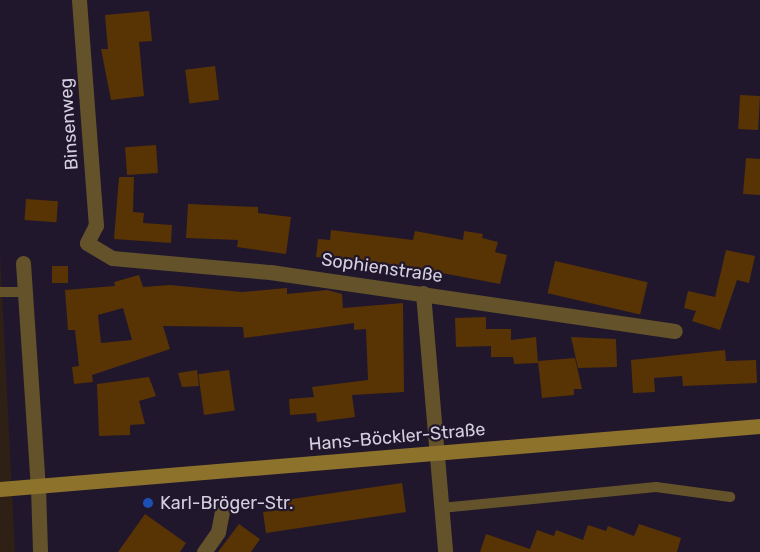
<!DOCTYPE html>
<html>
<head>
<meta charset="utf-8">
<style>
  body { margin:0 }
  #map { position:relative; width:760px; height:552px; overflow:hidden; background:#20172d; font-family:Rubik,sans-serif }
  div>[style] { position:absolute }
  .industrial>* { inset:0; background:#2e2014 }
  .building>* { inset:0; background:#583303; transform-origin:0 0 }
  .service>* { height:10px; margin:-5px; padding:0 5px; transform-origin:5px; border-radius:5px; background:#64532a }
  .minor>* { height:15px; margin:-7.5px; padding:0 7.5px; transform-origin:7.5px; border-radius:7.5px; background:#64532a }
  .tertiary>* { height:15px; margin:-7.5px; padding:0 7.5px; transform-origin:7.5px; border-radius:7.5px; background:#64532a }
  .secondary>* { height:15px; margin:-7.5px; padding:0 7.5px; transform-origin:7.5px; border-radius:7.5px; background:#8d722c }
  .dots>* { width:16px; height:16px; translate:-50% -50%; box-sizing:border-box; border:3px solid #20172d; border-radius:50% }
  span { translate:-50% -50%; white-space:nowrap; text-align:center; line-height:1.15; -webkit-text-stroke:4.5px #20172d; paint-order:stroke }
  .street-label { font-size:18px; color:#d4cfde }
  .poi-label { font-size:18px; color:#d4cfde }
  .left { translate:0 -50%; text-align:left }
</style>
</head>
<body>
<div id="map">
  <div class="industrial">
    <i style="clip-path:polygon(0 254px,15px 552px,0 552px)"></i>
  </div>
  <div class="building">
    <i style="clip-path:polygon(149px 11px,152px 41px,139px 42px,144px 96px,111px 100px,101px 49px,108px 49px,105px 15px)"></i>
    <i style="left:215px;top:66px;width:34px;height:30px;rotate:83deg"></i>
    <i style="left:740px;top:95px;width:20px;height:34px;rotate:3deg"></i>
    <i style="left:156px;top:145px;width:28px;height:31px;rotate:86deg"></i>
    <i style="clip-path:polygon(746px 158px,760px 159px,760px 195px,743px 194px)"></i>
    <i style="clip-path:polygon(119px 177px,134px 177px,133px 212px,144px 213px,143px 223px,172px 225px,171px 243px,114px 239px)"></i>
    <i style="left:26px;top:199px;width:32px;height:21px;rotate:4deg"></i>
    <i style="clip-path:polygon(188px 204px,258px 207px,258px 213px,291px 217px,286px 254px,237px 247px,238px 240px,186px 238px)"></i>
    <i style="clip-path:polygon(331px 230px,413px 240px,415px 231px,463px 240px,464px 231px,483px 234px,482px 238px,498px 242px,495px 252px,507px 255px,500px 284px,405px 266px,316px 257px,318px 239px,330px 240px)"></i>
    <i style="clip-path:polygon(726px 250px,755px 256px,749px 283px,737px 280px,720px 330px,692px 321px,696px 311px,684px 308px,688px 291px,715px 297px)"></i>
    <i style="left:555px;top:261px;width:95px;height:33px;rotate:13deg"></i>
    <i style="left:52px;top:266px;width:16px;height:17px"></i>
    <i style="clip-path:polygon(evenodd,139px 275px,143px 287px,170px 285px,242px 292px,287px 288px,287px 294px,327px 290px,342px 294px,343px 308px,403px 303px,404px 392px,352px 395px,355px 417px,317px 422px,316px 413px,290px 415px,289px 399px,314px 397px,312px 387px,368px 380px,366px 329px,354px 330px,354px 323px,244px 338px,243px 327px,163px 326px,170px 349px,92px 375px,93px 382px,74px 384px,72px 367px,79px 366px,75px 330px,68px 330px,65px 290px,115px 286px,114px 282px,139px 275px,123px 308px,132px 340px,101px 343px,98px 315px,123px 308px)"></i>
    <i style="clip-path:polygon(486px 317px,486px 329px,511px 329px,511px 340px,536px 337px,538px 363px,514px 364px,513px 357px,491px 357px,491px 346px,456px 347px,455px 318px)"></i>
    <i style="clip-path:polygon(571px 337px,616px 339px,617px 367px,578px 368px)"></i>
    <i style="clip-path:polygon(725px 350px,726px 361px,756px 360px,757px 383px,683px 386px,682px 376px,654px 378px,655px 392px,633px 393px,631px 360px)"></i>
    <i style="clip-path:polygon(575px 358px,582px 389px,574px 389px,574px 395px,542px 398px,538px 361px)"></i>
    <i style="clip-path:polygon(197px 370px,199px 386px,182px 387px,178px 373px)"></i>
    <i style="left:229px;top:370px;width:41px;height:31px;rotate:82deg"></i>
    <i style="clip-path:polygon(149px 377px,156px 396px,139px 401px,145px 424px,130px 425px,130px 435px,99px 436px,97px 384px)"></i>
    <i style="clip-path:polygon(402px 483px,406px 512px,266px 533px,263px 512px,279px 510px,278px 501px)"></i>
    <i style="clip-path:polygon(145px 514px,186px 543px,180px 552px,118px 552px)"></i>
    <i style="clip-path:polygon(239px 524px,260px 539px,251px 552px,218px 552px)"></i>
    <i style="clip-path:polygon(639px 524px,681px 538px,677px 552px,480px 552px,486px 534px,530px 549px,537px 530px,554px 536px,556px 530px,583px 540px,588px 525px,606px 531px,608px 526px,634px 536px)"></i>
  </div>
  <div class="service">
    <i style="left:0;top:292px;width:25px"></i>
    <i style="left:441px;top:508px;width:216px;rotate:-5.6deg"></i>
    <i style="left:656px;top:487px;width:75px;rotate:7.7deg"></i>
  </div>
  <div class="minor">
    <i style="left:79px;top:0;width:226px;rotate:85.7deg"></i>
    <i style="left:96px;top:225px;width:20px;rotate:117deg"></i>
    <i style="left:87px;top:243px;width:29px;rotate:31deg"></i>
    <i style="left:112px;top:258px;width:159px;rotate:5.1deg"></i>
    <i style="left:270px;top:272px;width:409px;rotate:8.3deg"></i>
    <i style="left:23px;top:263px;width:225px;rotate:86.2deg"></i>
    <i style="left:423px;top:293px;width:260px;rotate:85.1deg"></i>
    <i style="left:204px;top:552px;width:24px;rotate:-55deg"></i>
    <i style="left:218px;top:532px;width:25px;rotate:-79deg"></i>
  </div>
  <div class="tertiary">
    <i style="left:38px;top:487px;width:65px;rotate:88.2deg"></i>
  </div>
  <div class="secondary">
    <i style="left:0;top:489px;width:763px;rotate:-4.74deg"></i>
  </div>
  <div class="dots">
    <i style="left:148px;top:503px;background:#1a4fb4"></i>
  </div>
  <div class="street-label">
    <span style="left:69px;top:124px;rotate:-94deg">Binsenweg</span>
    <span style="left:382px;top:268px;rotate:8deg">Sophienstraße</span>
    <span style="left:397px;top:437px;rotate:-5deg">Hans-Böckler-Straße</span>
  </div>
  <div class="poi-label">
    <span class="left" style="left:160px;top:503px">Karl-Bröger-Str.</span>
  </div>
</div>
</body>
</html>
